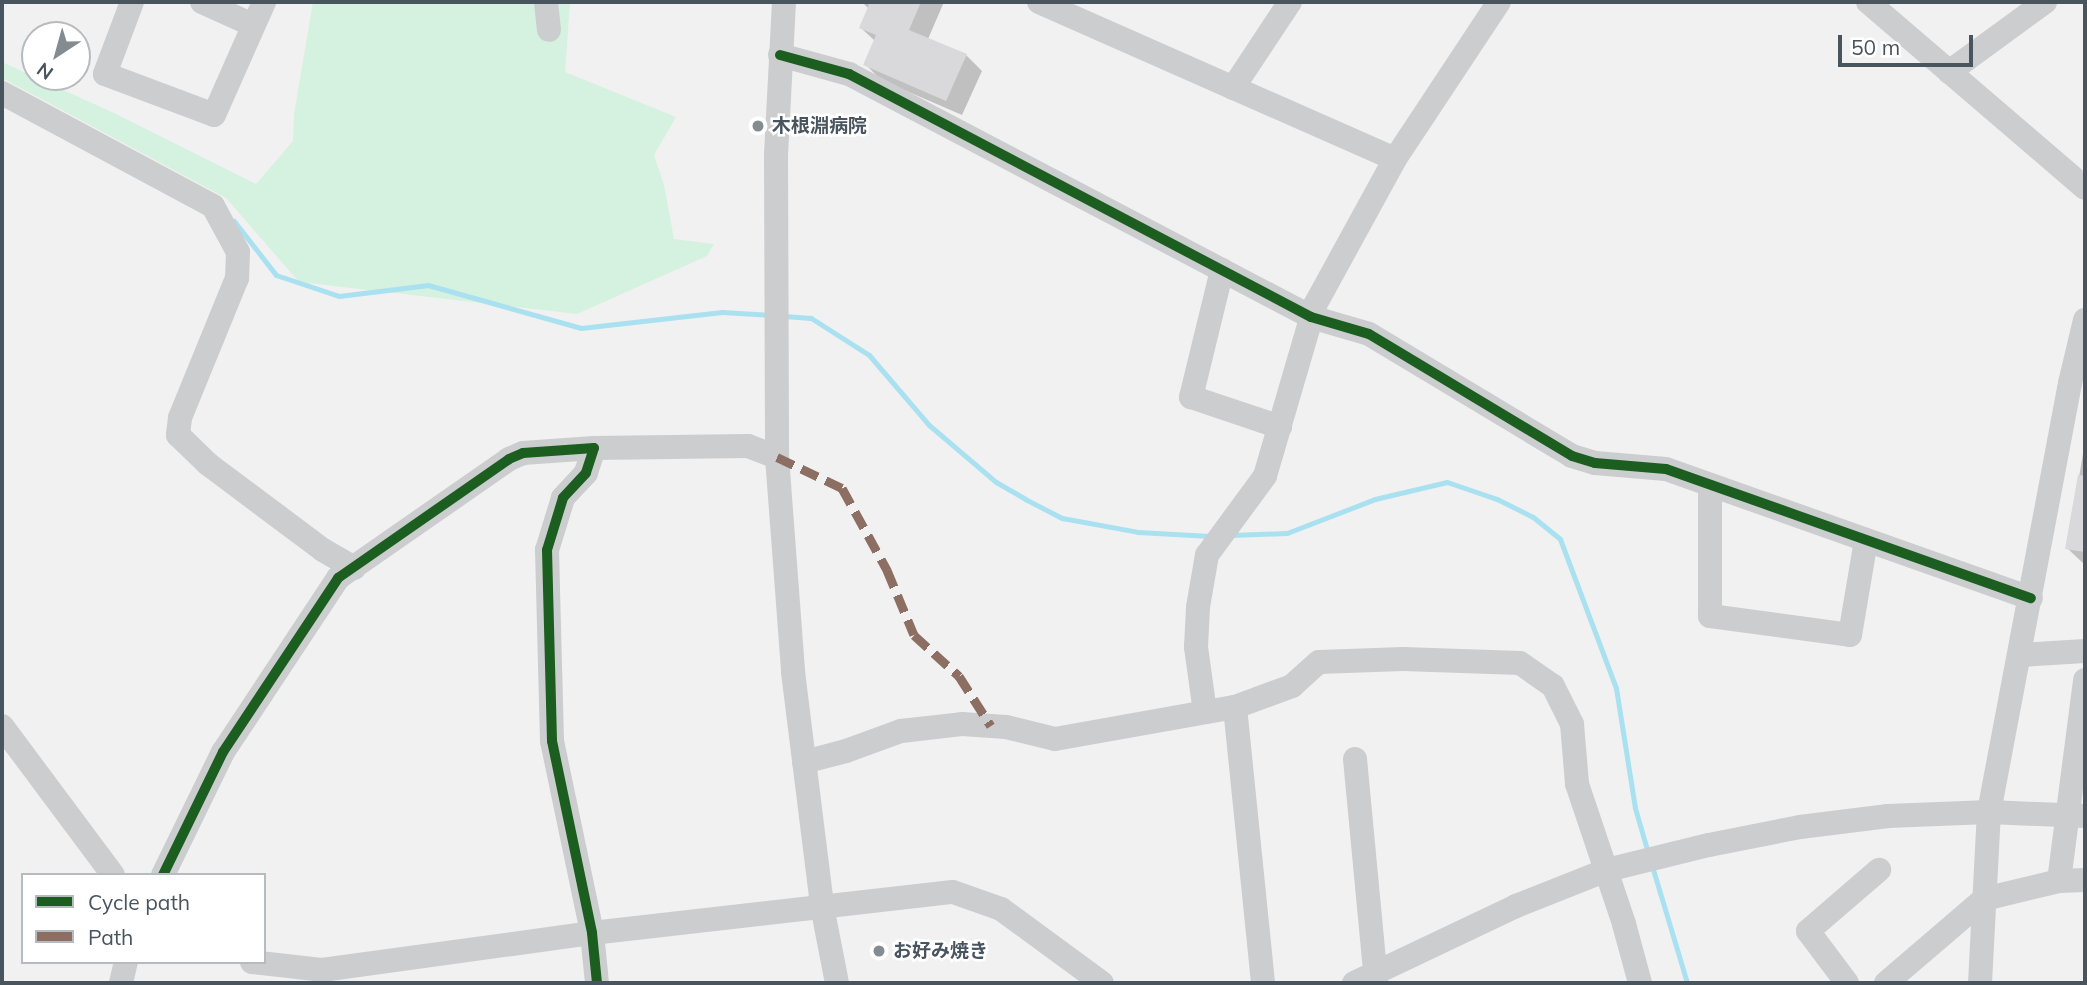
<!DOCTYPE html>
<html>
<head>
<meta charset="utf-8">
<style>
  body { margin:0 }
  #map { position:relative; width:2087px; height:985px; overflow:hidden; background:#f2f1f1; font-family:Mulish,"Noto Sans JP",sans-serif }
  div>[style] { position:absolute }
  .green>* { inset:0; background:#d5f1df }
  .shadow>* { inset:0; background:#0003 }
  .stream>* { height:5px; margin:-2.5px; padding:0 2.5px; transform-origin:2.5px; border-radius:2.5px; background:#a9e1f0 }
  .building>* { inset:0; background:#d9d9db }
  .minor>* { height:24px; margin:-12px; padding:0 12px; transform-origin:12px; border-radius:12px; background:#cbcdcf }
  .quiet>* { height:9px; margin-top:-4.5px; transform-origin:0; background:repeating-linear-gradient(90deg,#8d6e63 0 18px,transparent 0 27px) }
  .cycleway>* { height:10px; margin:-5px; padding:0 5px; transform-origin:5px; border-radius:5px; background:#1b5e20 }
  .dots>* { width:19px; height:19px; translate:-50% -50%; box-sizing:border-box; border:4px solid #fff; border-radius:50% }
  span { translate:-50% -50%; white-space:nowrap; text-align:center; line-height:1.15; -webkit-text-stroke:5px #fff; paint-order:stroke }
  .poi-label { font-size:19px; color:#48545e; font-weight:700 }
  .left { translate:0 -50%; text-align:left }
  .frame { position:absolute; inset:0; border:4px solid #48545e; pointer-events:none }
  .legend { position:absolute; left:21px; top:873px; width:245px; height:91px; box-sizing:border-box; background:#fff; border:2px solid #b6bbbf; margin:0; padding:9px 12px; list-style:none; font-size:21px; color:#48545e }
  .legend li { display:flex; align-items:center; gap:14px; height:35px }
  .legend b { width:35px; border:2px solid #b6bbbf }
  .north { position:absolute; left:21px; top:21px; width:70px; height:70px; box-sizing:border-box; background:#fff; border:2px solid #b6bbbf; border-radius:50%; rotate:216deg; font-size:19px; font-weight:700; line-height:28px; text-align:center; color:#48545e }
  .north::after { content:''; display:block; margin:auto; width:24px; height:32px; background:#848b91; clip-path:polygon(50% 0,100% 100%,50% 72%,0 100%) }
  .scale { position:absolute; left:1838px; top:35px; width:135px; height:32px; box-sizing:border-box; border:4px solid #48545e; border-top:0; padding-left:9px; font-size:21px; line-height:24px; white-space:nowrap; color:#48545e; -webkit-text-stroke:5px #fff; paint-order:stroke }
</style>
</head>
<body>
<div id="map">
  <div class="green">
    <i style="clip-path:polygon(313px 2px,570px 2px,565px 72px,676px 117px,654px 155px,664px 185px,674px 239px,714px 244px,707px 256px,577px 314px,299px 282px,226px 198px,2px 78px,2px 62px,116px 114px,256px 184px,293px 141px,294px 114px)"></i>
  </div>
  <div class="shadow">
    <i style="clip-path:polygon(862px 2px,944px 2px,928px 39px,966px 55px,982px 71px,962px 115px,881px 80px,865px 64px,875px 41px,861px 28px,869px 9px)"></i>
    <i style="clip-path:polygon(2085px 442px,2085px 565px,2067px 548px)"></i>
  </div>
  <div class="stream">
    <i style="left:234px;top:221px;width:68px;rotate:52.1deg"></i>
    <i style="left:276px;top:275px;width:66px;rotate:18.4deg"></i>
    <i style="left:339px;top:296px;width:90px;rotate:-7deg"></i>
    <i style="left:428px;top:285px;width:159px;rotate:15.7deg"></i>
    <i style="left:581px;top:328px;width:142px;rotate:-6.5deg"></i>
    <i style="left:722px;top:312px;width:49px;rotate:3.5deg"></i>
    <i style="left:784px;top:316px;width:27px;rotate:4deg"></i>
    <i style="left:811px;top:318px;width:69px;rotate:32.5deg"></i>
    <i style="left:869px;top:355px;width:92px;rotate:49.4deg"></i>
    <i style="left:929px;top:425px;width:88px;rotate:40.4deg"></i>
    <i style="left:996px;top:482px;width:34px;rotate:30deg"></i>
    <i style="left:1025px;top:499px;width:42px;rotate:27.2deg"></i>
    <i style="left:1062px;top:518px;width:77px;rotate:10.4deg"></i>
    <i style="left:1138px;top:532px;width:72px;rotate:3.2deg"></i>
    <i style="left:1231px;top:535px;width:56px;rotate:-2deg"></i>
    <i style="left:1287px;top:533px;width:94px;rotate:-21.1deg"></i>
    <i style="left:1375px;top:499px;width:74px;rotate:-13.3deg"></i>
    <i style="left:1447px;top:482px;width:53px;rotate:18.8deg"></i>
    <i style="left:1497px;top:499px;width:40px;rotate:26.6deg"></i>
    <i style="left:1533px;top:517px;width:35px;rotate:39deg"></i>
    <i style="left:1560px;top:539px;width:159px;rotate:69.4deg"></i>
    <i style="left:1616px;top:688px;width:121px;rotate:81deg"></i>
    <i style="left:1635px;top:808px;width:47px;rotate:73.9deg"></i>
    <i style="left:1652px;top:866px;width:122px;rotate:73.3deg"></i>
  </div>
  <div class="building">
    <i style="clip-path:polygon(870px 2px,921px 2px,909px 30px,967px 54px,946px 101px,863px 65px,876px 35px,859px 28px)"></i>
    <i style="clip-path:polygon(2078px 475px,2085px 476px,2085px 552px,2065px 549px)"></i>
  </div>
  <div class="minor">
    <i style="left:132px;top:2px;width:77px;rotate:110.6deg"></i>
    <i style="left:105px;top:74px;width:116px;rotate:20.6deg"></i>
    <i style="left:214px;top:115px;width:124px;rotate:-66.1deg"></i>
    <i style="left:202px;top:2px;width:56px;rotate:24.3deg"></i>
    <i style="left:546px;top:2px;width:28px;rotate:84deg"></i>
    <i style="left:784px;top:2px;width:152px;rotate:93deg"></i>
    <i style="left:776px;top:154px;width:303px;rotate:89.8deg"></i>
    <i style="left:777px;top:457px;width:216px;rotate:85.7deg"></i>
    <i style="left:793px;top:672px;width:236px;rotate:82.9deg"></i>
    <i style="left:822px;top:906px;width:78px;rotate:79deg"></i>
    <i style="left:1039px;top:2px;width:389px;rotate:23.8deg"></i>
    <i style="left:1868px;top:2px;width:286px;rotate:40.6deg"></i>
    <i style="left:780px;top:55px;width:72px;rotate:15.4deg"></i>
    <i style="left:849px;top:74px;width:522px;rotate:27.74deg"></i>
    <i style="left:1311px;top:317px;width:60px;rotate:16.3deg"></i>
    <i style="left:1369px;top:334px;width:237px;rotate:31deg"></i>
    <i style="left:1572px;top:456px;width:24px;rotate:17deg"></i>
    <i style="left:1595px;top:463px;width:71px;rotate:4.8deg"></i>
    <i style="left:1666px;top:469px;width:387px;rotate:19.5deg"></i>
    <i style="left:1949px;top:72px;width:119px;rotate:-36.1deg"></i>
    <i style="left:1233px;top:88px;width:103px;rotate:-56.5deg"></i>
    <i style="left:2px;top:93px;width:239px;rotate:28.2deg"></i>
    <i style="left:213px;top:206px;width:52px;rotate:61.5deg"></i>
    <i style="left:238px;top:252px;width:26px;rotate:92deg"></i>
    <i style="left:237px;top:278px;width:151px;rotate:112.2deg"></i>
    <i style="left:180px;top:418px;width:17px;rotate:97deg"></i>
    <i style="left:178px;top:435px;width:42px;rotate:44deg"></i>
    <i style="left:208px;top:464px;width:144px;rotate:36.8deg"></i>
    <i style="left:323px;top:550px;width:36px;rotate:30deg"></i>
    <i style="left:1222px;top:270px;width:131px;rotate:103.7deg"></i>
    <i style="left:1191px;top:397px;width:94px;rotate:18.6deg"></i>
    <i style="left:594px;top:448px;width:154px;rotate:-0.7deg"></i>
    <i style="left:748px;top:446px;width:31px;rotate:21deg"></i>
    <i style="left:1710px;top:485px;width:131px;rotate:90deg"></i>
    <i style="left:1710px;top:616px;width:141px;rotate:7.7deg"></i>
    <i style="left:1850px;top:635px;width:96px;rotate:-80.4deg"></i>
    <i style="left:2021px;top:655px;width:64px;rotate:-3.6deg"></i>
    <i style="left:1235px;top:707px;width:277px;rotate:84.2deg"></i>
    <i style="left:1205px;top:712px;width:66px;rotate:-97.9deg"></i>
    <i style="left:1196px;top:647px;width:40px;rotate:-87.1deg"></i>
    <i style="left:1198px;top:607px;width:53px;rotate:-80.2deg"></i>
    <i style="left:1207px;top:555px;width:98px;rotate:-53.7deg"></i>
    <i style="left:1265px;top:476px;width:178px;rotate:-73.7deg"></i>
    <i style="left:1315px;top:305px;width:166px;rotate:-61.3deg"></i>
    <i style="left:1395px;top:159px;width:188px;rotate:-56.5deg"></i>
    <i style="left:2px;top:726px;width:186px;rotate:53.3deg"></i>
    <i style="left:1355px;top:759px;width:225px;rotate:84.6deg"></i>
    <i style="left:804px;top:762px;width:43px;rotate:-14.7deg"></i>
    <i style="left:846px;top:751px;width:59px;rotate:-20deg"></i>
    <i style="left:901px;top:731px;width:61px;rotate:-6.5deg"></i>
    <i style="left:962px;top:724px;width:44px;rotate:3.9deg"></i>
    <i style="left:1006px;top:727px;width:50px;rotate:13.8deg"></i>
    <i style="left:1055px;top:739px;width:183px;rotate:-10.1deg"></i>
    <i style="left:1235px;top:707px;width:61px;rotate:-20.2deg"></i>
    <i style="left:1292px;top:686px;width:36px;rotate:-42deg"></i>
    <i style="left:1319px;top:662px;width:84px;rotate:-2deg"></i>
    <i style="left:1403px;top:659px;width:117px;rotate:2deg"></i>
    <i style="left:1520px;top:663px;width:40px;rotate:34.9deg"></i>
    <i style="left:1553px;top:686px;width:42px;rotate:63.4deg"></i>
    <i style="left:1572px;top:724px;width:60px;rotate:85.2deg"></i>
    <i style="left:1577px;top:784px;width:148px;rotate:71.4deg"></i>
    <i style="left:1624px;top:924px;width:61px;rotate:74.8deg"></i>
    <i style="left:163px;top:875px;width:137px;rotate:-64deg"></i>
    <i style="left:223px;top:752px;width:209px;rotate:-56.5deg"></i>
    <i style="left:338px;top:578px;width:208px;rotate:-34.8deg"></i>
    <i style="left:509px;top:459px;width:15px;rotate:-23deg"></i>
    <i style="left:523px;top:453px;width:71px;rotate:-4deg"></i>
    <i style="left:594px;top:448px;width:26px;rotate:108deg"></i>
    <i style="left:586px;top:473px;width:34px;rotate:133deg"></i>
    <i style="left:563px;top:498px;width:54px;rotate:107.1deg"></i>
    <i style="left:547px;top:550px;width:191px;rotate:88.5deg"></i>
    <i style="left:552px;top:741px;width:196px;rotate:78.2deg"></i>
    <i style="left:592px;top:933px;width:50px;rotate:84.3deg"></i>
    <i style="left:2059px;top:881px;width:203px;rotate:-82.6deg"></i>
    <i style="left:252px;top:962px;width:70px;rotate:6.5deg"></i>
    <i style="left:322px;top:970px;width:273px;rotate:-7.8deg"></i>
    <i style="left:592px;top:933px;width:363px;rotate:-6.5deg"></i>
    <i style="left:953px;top:892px;width:51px;rotate:19.5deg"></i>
    <i style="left:1001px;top:909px;width:125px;rotate:36.2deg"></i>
    <i style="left:121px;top:983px;width:22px;rotate:-77deg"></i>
    <i style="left:1354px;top:983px;width:179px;rotate:-25.4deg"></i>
    <i style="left:1516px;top:906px;width:98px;rotate:-21.6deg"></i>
    <i style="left:1607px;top:870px;width:105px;rotate:-13.8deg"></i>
    <i style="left:1709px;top:845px;width:93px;rotate:-11.2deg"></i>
    <i style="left:1800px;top:827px;width:89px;rotate:-7.1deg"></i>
    <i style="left:1888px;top:816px;width:101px;rotate:-2.3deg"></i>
    <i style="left:1989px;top:812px;width:96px;rotate:2.4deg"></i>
    <i style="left:1847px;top:983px;width:65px;rotate:-126.9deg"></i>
    <i style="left:1808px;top:931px;width:94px;rotate:-40.7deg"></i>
    <i style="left:1886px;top:983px;width:129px;rotate:-40.6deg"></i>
    <i style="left:1984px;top:899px;width:77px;rotate:-13.5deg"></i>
    <i style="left:2059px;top:881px;width:26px;rotate:-2deg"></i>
    <i style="left:1980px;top:983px;width:171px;rotate:-87deg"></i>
    <i style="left:1989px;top:812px;width:437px;rotate:-79.3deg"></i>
    <i style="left:2070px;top:383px;width:65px;rotate:-76.6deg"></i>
  </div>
  <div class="quiet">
    <i style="left:777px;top:457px;width:72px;rotate:25.5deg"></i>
    <i style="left:842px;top:488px;width:94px;rotate:61.2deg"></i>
    <i style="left:887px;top:570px;width:70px;rotate:67.4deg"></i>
    <i style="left:914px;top:635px;width:61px;rotate:42.3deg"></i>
    <i style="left:959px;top:676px;width:59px;rotate:57.4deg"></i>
  </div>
  <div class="cycleway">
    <i style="left:780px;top:55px;width:72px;rotate:15.4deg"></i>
    <i style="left:849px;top:74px;width:522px;rotate:27.74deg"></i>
    <i style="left:1311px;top:317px;width:60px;rotate:16.3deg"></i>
    <i style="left:1369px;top:334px;width:237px;rotate:31deg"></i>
    <i style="left:1572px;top:456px;width:24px;rotate:17deg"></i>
    <i style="left:1595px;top:463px;width:71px;rotate:4.8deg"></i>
    <i style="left:1666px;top:469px;width:387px;rotate:19.5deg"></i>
    <i style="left:163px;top:875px;width:137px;rotate:-64deg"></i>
    <i style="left:223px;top:752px;width:209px;rotate:-56.5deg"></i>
    <i style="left:338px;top:578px;width:208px;rotate:-34.8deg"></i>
    <i style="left:509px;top:459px;width:15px;rotate:-23deg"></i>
    <i style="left:523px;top:453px;width:71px;rotate:-4deg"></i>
    <i style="left:594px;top:448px;width:26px;rotate:108deg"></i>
    <i style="left:586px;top:473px;width:34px;rotate:133deg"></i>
    <i style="left:563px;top:498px;width:54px;rotate:107.1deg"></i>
    <i style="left:547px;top:550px;width:191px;rotate:88.5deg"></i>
    <i style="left:552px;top:741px;width:196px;rotate:78.2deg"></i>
    <i style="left:592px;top:933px;width:50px;rotate:84.3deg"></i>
  </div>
  <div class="dots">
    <i style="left:758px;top:126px;background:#848b91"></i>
    <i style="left:879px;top:951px;background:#848b91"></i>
  </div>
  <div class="poi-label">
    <span class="left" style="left:772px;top:126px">木根淵病院</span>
    <span class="left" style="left:893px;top:951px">お好み焼き</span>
  </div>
  <div class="frame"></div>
  <ul class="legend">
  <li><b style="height:9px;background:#1b5e20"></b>Cycle path</li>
  <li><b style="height:9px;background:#8d6e63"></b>Path</li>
  </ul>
  <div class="north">N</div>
  <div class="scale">50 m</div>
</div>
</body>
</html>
